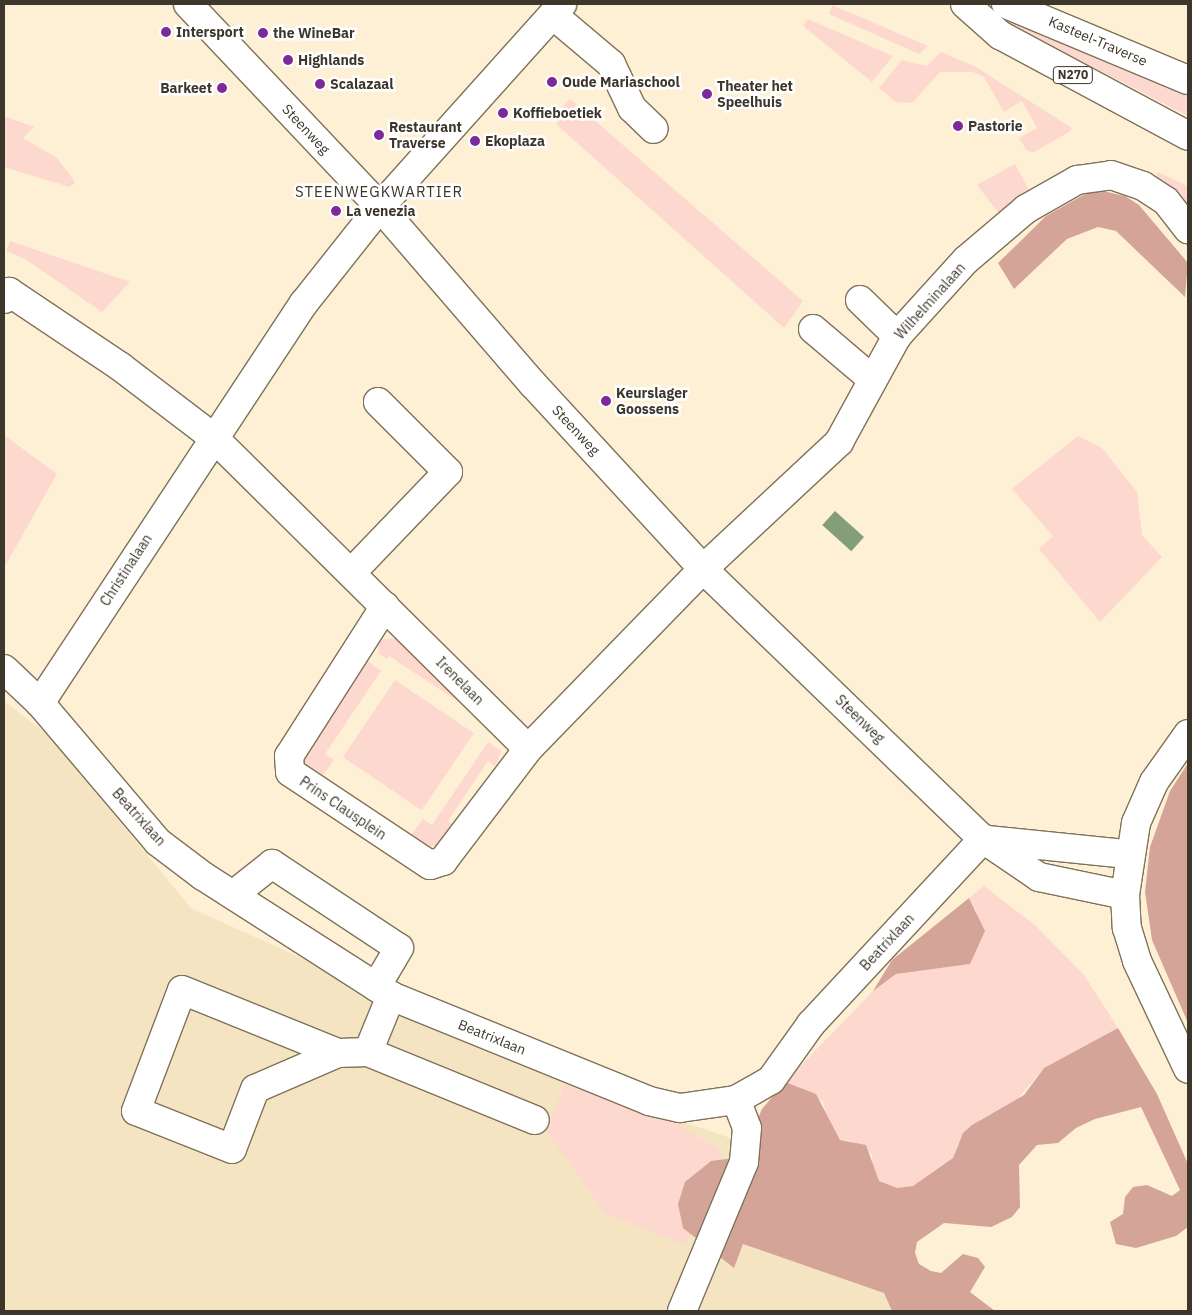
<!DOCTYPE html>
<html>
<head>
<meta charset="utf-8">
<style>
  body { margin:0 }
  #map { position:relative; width:1192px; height:1315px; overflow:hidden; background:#fef0d4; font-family:"IBM Plex Sans",sans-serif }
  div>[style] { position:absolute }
  .built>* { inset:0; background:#f5e4c2 }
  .green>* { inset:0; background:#fdd8cf; transform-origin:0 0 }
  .forest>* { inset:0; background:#d4a499 }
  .water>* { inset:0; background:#859e7a; transform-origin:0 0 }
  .roads { filter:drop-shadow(1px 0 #7e7259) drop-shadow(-1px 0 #7e7259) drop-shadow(0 1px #7e7259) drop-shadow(0 -1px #7e7259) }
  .minor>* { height:28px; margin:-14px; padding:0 14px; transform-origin:14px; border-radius:14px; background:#fff }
  .major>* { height:28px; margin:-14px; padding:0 14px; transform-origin:14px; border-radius:14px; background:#fff }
  .dots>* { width:14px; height:14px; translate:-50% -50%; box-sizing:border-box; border:2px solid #fff; border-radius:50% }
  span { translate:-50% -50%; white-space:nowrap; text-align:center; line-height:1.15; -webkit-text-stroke:5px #fff; paint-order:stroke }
  .shield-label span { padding:1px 4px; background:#fff; border:1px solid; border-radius:4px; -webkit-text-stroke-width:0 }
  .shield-label { font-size:12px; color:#3c362b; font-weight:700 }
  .poi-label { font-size:14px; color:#3c362b; font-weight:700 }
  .left { translate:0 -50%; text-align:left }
  .right { translate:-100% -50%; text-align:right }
  .street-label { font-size:14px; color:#3c362b }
  .neighbourhood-label { font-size:15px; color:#3c362b; letter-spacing:1px }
  .frame { position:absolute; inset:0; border:5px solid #3c362b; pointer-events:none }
</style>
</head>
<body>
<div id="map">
  <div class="built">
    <i style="clip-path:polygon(4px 701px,47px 734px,191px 908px,601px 1094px,742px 1142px,846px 1198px,892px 1311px,4px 1311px)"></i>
  </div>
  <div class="green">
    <i style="clip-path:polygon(832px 5px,928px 46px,919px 54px,829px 14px)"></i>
    <i style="clip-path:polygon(999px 12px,1188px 92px,1188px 116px,996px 17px)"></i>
    <i style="clip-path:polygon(808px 19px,893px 56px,872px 82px,803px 26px)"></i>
    <i style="clip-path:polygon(941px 52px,976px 67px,1072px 128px,1069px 132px,1034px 152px,1027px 151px,1019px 138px,1037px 128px,1022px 101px,1004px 112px,984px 77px,973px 72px,940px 72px,912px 103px,896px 102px,879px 88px,902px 60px,927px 66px)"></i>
    <i style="clip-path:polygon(570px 99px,803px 301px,784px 328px,556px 124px,567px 112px,562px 107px)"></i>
    <i style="clip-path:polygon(4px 116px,34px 127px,23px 138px,57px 158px,75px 182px,70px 187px,4px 167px)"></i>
    <i style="clip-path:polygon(1015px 164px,1032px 195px,1001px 216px,977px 185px)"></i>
    <i style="clip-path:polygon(1157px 172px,1188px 186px,1188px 214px,1156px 179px)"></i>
    <i style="clip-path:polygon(10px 241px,130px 282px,102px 312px,25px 259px,6px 251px)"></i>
    <i style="clip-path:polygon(4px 435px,57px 474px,5px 566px,4px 566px)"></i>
    <i style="clip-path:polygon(1078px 436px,1102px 448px,1137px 492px,1142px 535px,1162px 557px,1100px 622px,1039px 549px,1053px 536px,1012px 489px)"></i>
    <i style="clip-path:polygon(398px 638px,497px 727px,389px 656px,387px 659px,379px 654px,378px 640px)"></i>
    <i style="clip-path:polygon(368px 661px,381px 671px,325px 754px,334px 760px,319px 781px,305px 772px,302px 762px,308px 735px,316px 740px)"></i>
    <i style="left:395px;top:680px;width:95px;height:93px;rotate:34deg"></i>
    <i style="clip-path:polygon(488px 742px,501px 751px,498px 761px,495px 766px,488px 761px,448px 821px,455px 826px,440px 844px,430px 847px,407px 840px,423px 819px,432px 825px)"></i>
    <i style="clip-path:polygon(984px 886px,1036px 926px,1084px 975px,1118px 1028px,1044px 1068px,1015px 1102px,981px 1119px,958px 1144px,953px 1158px,936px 1173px,913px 1186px,897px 1188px,879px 1181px,872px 1167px,872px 1154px,851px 1141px,840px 1140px,830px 1129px,823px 1102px,785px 1082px,873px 991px,896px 974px,970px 964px,977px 912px,969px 898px)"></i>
    <i style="clip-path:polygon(565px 1082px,676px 1123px,722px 1152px,685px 1245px,605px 1213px,547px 1132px)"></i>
  </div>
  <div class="forest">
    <i style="clip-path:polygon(1094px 189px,1125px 196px,1139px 205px,1188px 263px,1185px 297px,1116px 231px,1098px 227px,1067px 239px,1014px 289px,998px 263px,1046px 216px)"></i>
    <i style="clip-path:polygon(1188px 763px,1188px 1023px,1152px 940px,1145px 892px,1150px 847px,1170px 791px)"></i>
    <i style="clip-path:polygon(969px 898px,985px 931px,970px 964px,896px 974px,873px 991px,892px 960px)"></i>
    <i style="clip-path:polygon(1118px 1028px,1157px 1094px,1188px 1164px,1188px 1227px,1176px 1236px,1136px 1248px,1116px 1244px,1110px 1222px,1123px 1214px,1125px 1197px,1133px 1187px,1147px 1185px,1172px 1196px,1180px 1190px,1141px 1107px,1095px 1119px,1076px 1128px,1058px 1143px,1037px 1145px,1019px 1165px,1020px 1207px,1012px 1217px,991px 1227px,944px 1223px,917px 1242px,915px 1253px,919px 1264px,931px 1271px,941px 1273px,963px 1254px,978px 1258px,985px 1267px,970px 1292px,995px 1311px,892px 1311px,884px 1293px,743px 1244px,734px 1268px,683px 1228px,678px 1204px,685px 1182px,711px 1161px,741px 1157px,762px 1109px,785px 1082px,816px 1094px,840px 1140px,866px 1145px,879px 1181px,897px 1188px,913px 1186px,953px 1158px,963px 1133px,972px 1125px,1024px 1095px,1044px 1068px)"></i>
  </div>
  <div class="water">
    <i style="left:835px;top:511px;width:39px;height:19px;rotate:42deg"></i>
  </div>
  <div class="roads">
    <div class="minor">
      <i style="left:188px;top:4px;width:279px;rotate:46.6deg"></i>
      <i style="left:380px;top:207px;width:234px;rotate:49.2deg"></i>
      <i style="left:533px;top:384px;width:251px;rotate:47.4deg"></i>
      <i style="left:703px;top:569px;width:389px;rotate:44deg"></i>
      <i style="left:983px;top:839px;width:68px;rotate:34.2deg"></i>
      <i style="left:1039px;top:877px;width:88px;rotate:11.8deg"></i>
      <i style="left:553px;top:15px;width:76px;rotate:40.2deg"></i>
      <i style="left:611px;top:64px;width:49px;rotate:64.5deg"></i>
      <i style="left:632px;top:108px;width:30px;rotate:44deg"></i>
      <i style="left:4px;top:299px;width:9px;rotate:-54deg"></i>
      <i style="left:9px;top:292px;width:135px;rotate:33.8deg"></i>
      <i style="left:121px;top:367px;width:116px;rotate:37.3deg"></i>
      <i style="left:213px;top:437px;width:443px;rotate:44.7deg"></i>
      <i style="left:860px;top:300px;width:52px;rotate:44.2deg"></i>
      <i style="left:813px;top:329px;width:77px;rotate:40.3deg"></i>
      <i style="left:351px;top:573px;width:140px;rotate:-46.2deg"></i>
      <i style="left:448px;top:472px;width:99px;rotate:-135deg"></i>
      <i style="left:385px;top:606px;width:178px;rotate:122.6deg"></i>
      <i style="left:289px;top:756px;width:16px;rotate:86deg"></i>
      <i style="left:290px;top:772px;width:168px;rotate:33.6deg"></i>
      <i style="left:430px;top:865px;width:14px;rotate:-17deg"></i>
      <i style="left:443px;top:861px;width:141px;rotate:-52.8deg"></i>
      <i style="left:528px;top:749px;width:251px;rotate:-45.8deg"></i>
      <i style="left:703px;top:569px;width:186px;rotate:-43deg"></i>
      <i style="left:839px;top:442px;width:121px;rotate:-61.3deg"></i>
      <i style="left:897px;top:336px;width:103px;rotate:-47.8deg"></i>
      <i style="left:966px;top:260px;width:79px;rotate:-40.4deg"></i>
      <i style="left:1026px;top:209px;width:59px;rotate:-29.6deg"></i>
      <i style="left:1077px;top:180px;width:34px;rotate:-8deg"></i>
      <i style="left:1111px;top:175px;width:34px;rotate:19deg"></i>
      <i style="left:1143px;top:186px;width:27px;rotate:33deg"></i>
      <i style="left:1166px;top:201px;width:36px;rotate:52deg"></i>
      <i style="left:4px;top:669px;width:50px;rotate:43.4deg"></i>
      <i style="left:40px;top:703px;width:182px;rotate:49.7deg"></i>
      <i style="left:158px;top:842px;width:56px;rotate:37.1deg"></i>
      <i style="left:203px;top:876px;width:223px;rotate:32.6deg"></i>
      <i style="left:391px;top:996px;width:279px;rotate:22.1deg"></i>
      <i style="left:649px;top:1101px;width:32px;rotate:13deg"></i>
      <i style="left:680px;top:1108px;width:57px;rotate:-8.1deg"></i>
      <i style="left:736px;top:1100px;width:40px;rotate:-29.7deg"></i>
      <i style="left:771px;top:1080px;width:69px;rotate:-54.5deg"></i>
      <i style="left:811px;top:1024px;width:253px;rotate:-47.1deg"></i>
      <i style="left:40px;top:703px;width:479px;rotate:-56.6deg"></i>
      <i style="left:304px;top:303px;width:122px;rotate:-51.6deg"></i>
      <i style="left:380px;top:207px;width:273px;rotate:-48.1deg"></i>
      <i style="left:1188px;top:734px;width:59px;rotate:125.3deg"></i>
      <i style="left:1154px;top:782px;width:45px;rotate:113.7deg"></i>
      <i style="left:1136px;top:823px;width:73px;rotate:98.7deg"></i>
      <i style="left:1125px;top:895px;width:33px;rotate:87deg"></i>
      <i style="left:1127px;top:928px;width:34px;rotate:73deg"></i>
      <i style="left:1137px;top:961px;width:119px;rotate:64.7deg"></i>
      <i style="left:989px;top:840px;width:140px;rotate:5.8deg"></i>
      <i style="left:233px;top:895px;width:50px;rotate:-38.5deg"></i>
      <i style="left:272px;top:864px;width:152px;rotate:33.5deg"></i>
      <i style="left:399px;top:948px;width:45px;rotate:120.5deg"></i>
      <i style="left:368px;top:1052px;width:180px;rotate:22.2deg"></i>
      <i style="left:338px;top:1053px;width:90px;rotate:156.6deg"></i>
      <i style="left:255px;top:1089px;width:64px;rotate:111deg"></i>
      <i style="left:232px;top:1149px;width:103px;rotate:-158.4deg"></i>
      <i style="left:136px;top:1111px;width:129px;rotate:-69.2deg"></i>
      <i style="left:182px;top:990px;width:168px;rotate:22deg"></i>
      <i style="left:338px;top:1053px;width:30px;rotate:-2deg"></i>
      <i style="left:368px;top:1052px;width:61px;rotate:-67.7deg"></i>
      <i style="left:682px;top:1311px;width:161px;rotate:-67.4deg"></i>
      <i style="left:744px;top:1162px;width:34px;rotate:-85deg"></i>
      <i style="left:747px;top:1128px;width:30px;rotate:-111deg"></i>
    </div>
    <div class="major">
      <i style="left:965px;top:4px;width:47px;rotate:41.5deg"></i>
      <i style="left:1000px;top:35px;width:213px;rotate:28.2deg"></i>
      <i style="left:1006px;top:4px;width:197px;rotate:22.7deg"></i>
    </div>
  </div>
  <div class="dots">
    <i style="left:166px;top:32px;background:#7c2a99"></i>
    <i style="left:263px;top:33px;background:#7c2a99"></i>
    <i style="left:288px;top:60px;background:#7c2a99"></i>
    <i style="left:552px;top:82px;background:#7c2a99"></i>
    <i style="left:320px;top:84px;background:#7c2a99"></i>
    <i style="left:222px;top:88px;background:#7c2a99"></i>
    <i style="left:707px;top:94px;background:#7c2a99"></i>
    <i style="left:503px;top:113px;background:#7c2a99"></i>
    <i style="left:958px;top:126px;background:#7c2a99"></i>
    <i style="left:379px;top:135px;background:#7c2a99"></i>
    <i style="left:475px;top:141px;background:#7c2a99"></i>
    <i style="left:336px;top:211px;background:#7c2a99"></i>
    <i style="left:606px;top:401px;background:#7c2a99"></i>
  </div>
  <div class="shield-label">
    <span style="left:1073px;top:75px">N270</span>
  </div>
  <div class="poi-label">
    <span class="left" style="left:176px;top:32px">Intersport</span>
    <span class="left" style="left:273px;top:33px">the WineBar</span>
    <span class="left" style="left:298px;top:60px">Highlands</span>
    <span class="left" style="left:562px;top:82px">Oude Mariaschool</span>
    <span class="left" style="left:330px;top:84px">Scalazaal</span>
    <span class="left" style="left:717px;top:94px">Theater het<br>Speelhuis</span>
    <span class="right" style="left:212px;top:88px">Barkeet</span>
    <span class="left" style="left:513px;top:113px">Koffieboetiek</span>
    <span class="left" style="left:968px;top:126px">Pastorie</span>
    <span class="left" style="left:389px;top:135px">Restaurant<br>Traverse</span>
    <span class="left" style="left:485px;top:141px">Ekoplaza</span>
    <span class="left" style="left:346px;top:211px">La venezia</span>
    <span class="left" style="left:616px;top:401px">Keurslager<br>Goossens</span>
  </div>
  <div class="street-label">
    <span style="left:1098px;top:41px;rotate:23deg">Kasteel-Traverse</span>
    <span style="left:306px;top:129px;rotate:47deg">Steenweg</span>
    <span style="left:930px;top:301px;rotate:-48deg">Wilhelminalaan</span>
    <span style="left:576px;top:430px;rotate:47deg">Steenweg</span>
    <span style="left:126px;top:570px;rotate:-57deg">Christinalaan</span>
    <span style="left:460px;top:681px;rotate:45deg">Irenelaan</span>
    <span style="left:860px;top:719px;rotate:44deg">Steenweg</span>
    <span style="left:343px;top:808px;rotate:34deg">Prins Clausplein</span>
    <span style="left:139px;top:817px;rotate:48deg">Beatrixlaan</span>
    <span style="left:887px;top:942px;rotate:-47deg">Beatrixlaan</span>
    <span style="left:492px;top:1037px;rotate:22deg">Beatrixlaan</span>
  </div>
  <div class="neighbourhood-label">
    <span style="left:379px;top:192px">STEENWEGKWARTIER</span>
  </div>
  <div class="frame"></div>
</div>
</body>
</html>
